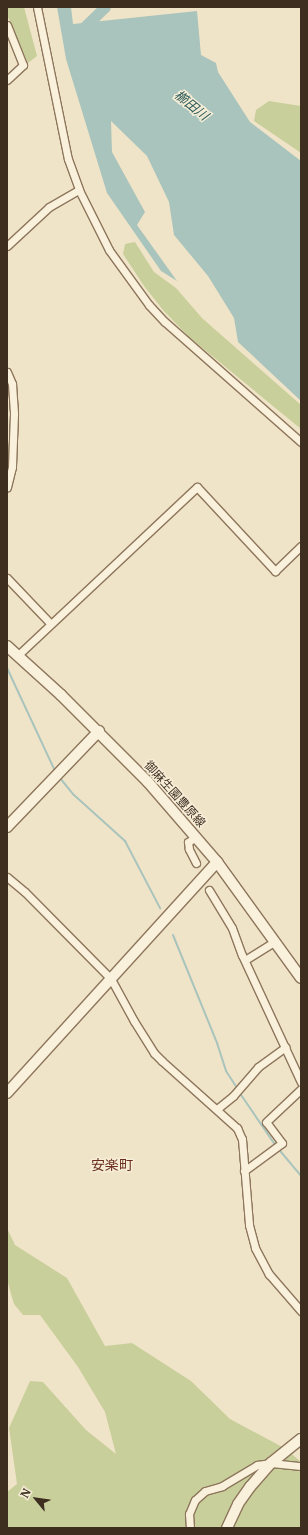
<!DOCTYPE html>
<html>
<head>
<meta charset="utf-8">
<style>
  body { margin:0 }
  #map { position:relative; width:308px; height:1535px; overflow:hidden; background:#f0e4c8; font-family:Merriweather,"Noto Sans JP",serif }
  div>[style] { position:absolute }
  .green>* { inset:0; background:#c9cf9b }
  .water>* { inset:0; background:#a9c4bc }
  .stream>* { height:2px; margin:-1px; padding:0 1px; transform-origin:1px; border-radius:1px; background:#a9c4bc }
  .river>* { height:11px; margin:-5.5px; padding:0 5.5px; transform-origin:5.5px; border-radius:5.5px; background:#a9c4bc }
  .roads { filter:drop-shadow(1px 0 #8d765c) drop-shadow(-1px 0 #8d765c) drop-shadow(0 1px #8d765c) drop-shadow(0 -1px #8d765c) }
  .street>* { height:7px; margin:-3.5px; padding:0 3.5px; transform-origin:3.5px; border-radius:3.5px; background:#faf1dc }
  .secondary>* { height:10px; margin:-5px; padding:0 5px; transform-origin:5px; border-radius:5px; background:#faf1dc }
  span { translate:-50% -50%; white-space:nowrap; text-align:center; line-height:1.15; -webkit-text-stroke:3px #f7eed8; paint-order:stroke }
  .street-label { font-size:12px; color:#3d2e20 }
  .water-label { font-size:13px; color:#2f5d5a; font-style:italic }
  .quarter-label { font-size:14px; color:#6b2e1e }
  .frame { position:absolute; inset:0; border:8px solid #3d2e20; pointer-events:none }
  .north { position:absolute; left:16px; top:1479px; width:40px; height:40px; -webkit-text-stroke:3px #f7eed8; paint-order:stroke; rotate:299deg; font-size:11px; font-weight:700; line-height:16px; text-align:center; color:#3d2e20 }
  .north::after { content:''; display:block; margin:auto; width:14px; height:18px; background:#3d2e20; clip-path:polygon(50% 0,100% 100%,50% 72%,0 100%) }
</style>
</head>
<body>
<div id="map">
  <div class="green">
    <i style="clip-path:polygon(7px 7px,24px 7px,37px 56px,28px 63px,7px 15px)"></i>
    <i style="clip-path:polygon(269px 101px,301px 106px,301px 153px,254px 121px,256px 110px)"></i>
    <i style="clip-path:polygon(135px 242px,154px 272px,176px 288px,202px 318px,301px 405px,301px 429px,189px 337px,163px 310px,144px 286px,123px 254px,125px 244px)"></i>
    <i style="clip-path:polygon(7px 1228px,15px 1245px,67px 1278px,105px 1346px,132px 1343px,191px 1381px,230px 1419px,286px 1449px,301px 1462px,301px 1528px,7px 1528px,7px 1492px,17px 1484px,9px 1428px,30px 1381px,43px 1382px,86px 1430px,116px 1454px,105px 1412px,78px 1367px,40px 1315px,23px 1315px,14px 1304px,7px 1280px)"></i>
  </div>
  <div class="water">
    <i style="clip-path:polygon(57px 7px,71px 7px,73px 24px,197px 11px,201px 55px,216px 63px,218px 72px,250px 122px,301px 161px,301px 401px,238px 342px,234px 318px,208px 276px,174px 235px,169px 202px,147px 156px,111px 121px,112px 152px,145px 212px,137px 225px,177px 281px,161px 271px,107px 193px,66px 59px)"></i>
  </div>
  <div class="stream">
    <i style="left:7px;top:668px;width:114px;rotate:65deg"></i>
    <i style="left:60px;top:778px;width:22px;rotate:51deg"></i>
    <i style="left:74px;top:795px;width:69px;rotate:42deg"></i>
    <i style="left:125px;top:841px;width:76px;rotate:62.4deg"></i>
    <i style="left:173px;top:935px;width:117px;rotate:67.8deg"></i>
    <i style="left:217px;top:1043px;width:29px;rotate:72deg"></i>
    <i style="left:226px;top:1071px;width:20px;rotate:57deg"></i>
    <i style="left:239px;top:1092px;width:65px;rotate:55.6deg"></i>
    <i style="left:276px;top:1146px;width:39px;rotate:50deg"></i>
  </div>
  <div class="river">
    <i style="left:79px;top:32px;width:36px;rotate:-44deg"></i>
  </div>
  <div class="roads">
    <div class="street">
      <i style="left:37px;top:7px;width:155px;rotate:78.5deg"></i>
      <i style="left:68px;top:159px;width:33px;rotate:70deg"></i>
      <i style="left:79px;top:190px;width:67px;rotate:63.4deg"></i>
      <i style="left:109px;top:250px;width:68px;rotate:54deg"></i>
      <i style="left:149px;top:305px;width:23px;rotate:47deg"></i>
      <i style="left:165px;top:322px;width:181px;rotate:41.4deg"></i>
      <i style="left:7px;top:25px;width:43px;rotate:68.2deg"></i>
      <i style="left:23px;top:65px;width:22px;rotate:137deg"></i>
      <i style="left:7px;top:246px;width:57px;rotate:-42.9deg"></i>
      <i style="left:49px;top:207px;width:34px;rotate:-30deg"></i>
      <i style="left:7px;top:372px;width:13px;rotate:67deg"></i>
      <i style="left:12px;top:384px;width:30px;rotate:86deg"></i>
      <i style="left:14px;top:414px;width:53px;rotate:92.2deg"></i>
      <i style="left:12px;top:467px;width:21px;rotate:104deg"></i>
      <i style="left:7px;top:578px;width:62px;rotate:46.3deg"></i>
      <i style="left:17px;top:656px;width:247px;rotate:-43.2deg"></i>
      <i style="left:197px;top:487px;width:115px;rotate:47.1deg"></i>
      <i style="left:275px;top:571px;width:36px;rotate:-44deg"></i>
      <i style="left:196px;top:863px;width:16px;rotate:-117deg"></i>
      <i style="left:189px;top:849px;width:7px;rotate:-98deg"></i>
      <i style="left:188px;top:842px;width:9px;rotate:-32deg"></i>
      <i style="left:7px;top:877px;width:23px;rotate:40deg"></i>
      <i style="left:25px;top:892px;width:122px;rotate:45.3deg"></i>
      <i style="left:111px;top:979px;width:48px;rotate:61.3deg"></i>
      <i style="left:134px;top:1021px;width:38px;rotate:58deg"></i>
      <i style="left:154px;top:1053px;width:11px;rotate:45deg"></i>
      <i style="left:162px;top:1061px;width:101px;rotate:41.8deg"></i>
      <i style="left:237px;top:1128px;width:12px;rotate:66deg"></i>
      <i style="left:242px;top:1139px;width:86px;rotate:85.3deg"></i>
      <i style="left:249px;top:1225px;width:24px;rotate:75deg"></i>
      <i style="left:255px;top:1248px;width:30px;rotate:62deg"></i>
      <i style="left:269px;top:1274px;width:49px;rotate:49.1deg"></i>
      <i style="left:209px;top:890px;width:44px;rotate:58.8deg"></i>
      <i style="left:232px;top:928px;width:29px;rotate:70deg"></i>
      <i style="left:242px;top:955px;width:140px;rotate:65.1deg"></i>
      <i style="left:245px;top:960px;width:36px;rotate:-32deg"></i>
      <i style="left:217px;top:1109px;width:21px;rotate:-39deg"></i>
      <i style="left:233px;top:1096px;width:38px;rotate:-49deg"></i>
      <i style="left:258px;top:1067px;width:34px;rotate:-36deg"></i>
      <i style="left:244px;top:1171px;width:47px;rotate:-36.4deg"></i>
      <i style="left:282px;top:1143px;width:26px;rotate:-127deg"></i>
      <i style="left:266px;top:1122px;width:48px;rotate:-43.3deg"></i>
      <i style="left:190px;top:1528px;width:14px;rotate:-94deg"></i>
      <i style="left:189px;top:1514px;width:15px;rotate:-67deg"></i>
      <i style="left:195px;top:1500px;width:13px;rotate:-42deg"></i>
      <i style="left:205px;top:1491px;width:18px;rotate:-16deg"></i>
      <i style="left:222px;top:1486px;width:41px;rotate:-31deg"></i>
      <i style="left:257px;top:1465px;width:14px;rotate:-8deg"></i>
      <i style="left:271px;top:1463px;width:30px;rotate:6deg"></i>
    </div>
    <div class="secondary">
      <i style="left:7px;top:646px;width:73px;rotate:42.2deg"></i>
      <i style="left:61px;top:695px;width:123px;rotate:45deg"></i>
      <i style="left:148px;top:782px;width:106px;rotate:49.2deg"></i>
      <i style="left:217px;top:862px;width:143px;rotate:54.1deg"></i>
      <i style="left:7px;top:827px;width:133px;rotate:-46.2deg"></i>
      <i style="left:7px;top:1093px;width:312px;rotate:-47.7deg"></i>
      <i style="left:227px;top:1528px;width:26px;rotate:-65deg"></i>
      <i style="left:238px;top:1504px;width:21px;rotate:-55deg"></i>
      <i style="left:250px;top:1487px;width:32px;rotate:-49deg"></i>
      <i style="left:271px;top:1463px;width:38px;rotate:-39deg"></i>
    </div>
  </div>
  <div class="street-label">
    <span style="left:175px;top:794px;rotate:48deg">御麻生園豊原線</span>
  </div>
  <div class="water-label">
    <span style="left:191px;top:106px;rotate:39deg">櫛田川</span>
  </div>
  <div class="quarter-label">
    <span style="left:112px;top:1165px">安楽町</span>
  </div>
  <div class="frame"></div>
  <div class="north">N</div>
</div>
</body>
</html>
